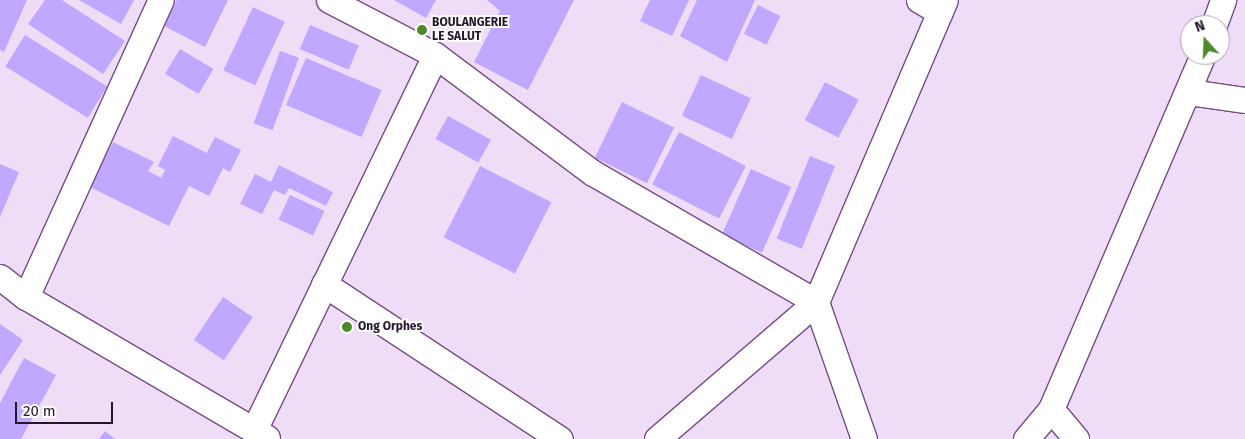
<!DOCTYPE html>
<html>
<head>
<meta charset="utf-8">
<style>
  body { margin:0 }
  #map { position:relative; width:1245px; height:439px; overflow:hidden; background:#efdcf7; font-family:"Fira Sans",sans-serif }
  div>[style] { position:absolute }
  .building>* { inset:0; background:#c0a7ff; transform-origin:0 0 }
  .roads { filter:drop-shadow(1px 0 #754b85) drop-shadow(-1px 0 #754b85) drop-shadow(0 1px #754b85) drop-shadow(0 -1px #754b85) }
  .minor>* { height:25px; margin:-12.5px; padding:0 12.5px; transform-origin:12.5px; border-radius:12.5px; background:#fff }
  .dots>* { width:14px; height:14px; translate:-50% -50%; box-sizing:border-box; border:2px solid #fff; border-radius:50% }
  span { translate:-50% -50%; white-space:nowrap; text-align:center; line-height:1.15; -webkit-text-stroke:4px #fff; paint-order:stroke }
  .poi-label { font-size:12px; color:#27152e; font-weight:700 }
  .left { translate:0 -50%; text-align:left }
  .north { position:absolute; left:1180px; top:15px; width:50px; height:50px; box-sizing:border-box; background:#fff; border:1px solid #a9a1ab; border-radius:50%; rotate:340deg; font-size:14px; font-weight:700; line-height:20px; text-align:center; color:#27152e }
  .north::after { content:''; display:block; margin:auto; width:18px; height:22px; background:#4b8929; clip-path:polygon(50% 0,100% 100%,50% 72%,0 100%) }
  .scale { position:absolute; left:15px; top:402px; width:98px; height:22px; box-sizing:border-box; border:2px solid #27152e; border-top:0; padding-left:6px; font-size:15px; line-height:18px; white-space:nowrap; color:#27152e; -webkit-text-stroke:4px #fff; paint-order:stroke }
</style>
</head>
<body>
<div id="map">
  <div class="building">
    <i style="clip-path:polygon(0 0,27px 0,4px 52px,0 50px)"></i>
    <i style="clip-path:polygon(45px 0,62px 0,125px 41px,103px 74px,28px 24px)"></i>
    <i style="clip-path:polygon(79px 0,134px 0,121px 24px)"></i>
    <i style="clip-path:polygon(177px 0,228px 0,205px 47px,164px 26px)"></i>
    <i style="clip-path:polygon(394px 0,436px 0,426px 18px)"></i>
    <i style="clip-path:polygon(487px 0,574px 0,528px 90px,474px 62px,500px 11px)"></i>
    <i style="clip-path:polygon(650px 0,689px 0,672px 36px,640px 21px)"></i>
    <i style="clip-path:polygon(697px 0,755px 0,727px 62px,680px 36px)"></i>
    <i style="left:758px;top:5px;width:25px;height:32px;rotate:26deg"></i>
    <i style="left:253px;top:7px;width:35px;height:70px;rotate:25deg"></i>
    <i style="left:310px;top:25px;width:53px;height:26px;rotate:23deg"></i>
    <i style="left:25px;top:35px;width:97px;height:37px;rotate:32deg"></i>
    <i style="left:180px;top:49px;width:39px;height:29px;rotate:31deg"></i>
    <i style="left:280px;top:51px;width:20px;height:77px;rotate:20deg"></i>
    <i style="left:306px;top:58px;width:82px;height:51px;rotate:23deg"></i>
    <i style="left:701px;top:75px;width:55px;height:45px;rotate:25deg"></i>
    <i style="left:825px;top:82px;width:38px;height:43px;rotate:28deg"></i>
    <i style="left:622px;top:102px;width:58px;height:62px;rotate:26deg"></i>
    <i style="left:448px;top:116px;width:49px;height:26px;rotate:29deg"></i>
    <i style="left:679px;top:132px;width:75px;height:59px;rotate:27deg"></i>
    <i style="clip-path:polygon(173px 136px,207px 153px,215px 137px,241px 150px,230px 172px,223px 168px,209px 196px,189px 186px,169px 226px,90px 187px,113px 142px,154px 162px,148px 171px,161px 178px,165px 170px,158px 166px)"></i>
    <i style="left:810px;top:156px;width:27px;height:89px;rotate:22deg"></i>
    <i style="clip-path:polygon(0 164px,19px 172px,0 217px)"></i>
    <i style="clip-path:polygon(279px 165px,333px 192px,326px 206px,289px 188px,285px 195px,274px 190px,262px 214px,240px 204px,255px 174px,271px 182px)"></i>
    <i style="left:480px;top:166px;width:80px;height:80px;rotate:27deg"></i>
    <i style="left:751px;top:169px;width:44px;height:72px;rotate:24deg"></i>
    <i style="left:290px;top:195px;width:38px;height:27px;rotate:25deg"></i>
    <i style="left:223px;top:297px;width:36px;height:52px;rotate:34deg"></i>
    <i style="clip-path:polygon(0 324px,23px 340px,0 375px)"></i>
    <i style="clip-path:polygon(24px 358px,56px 375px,21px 439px,0 439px,0 403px)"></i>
    <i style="clip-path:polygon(105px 431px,115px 439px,99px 439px)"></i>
  </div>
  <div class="roads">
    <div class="minor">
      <i style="left:329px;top:0;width:119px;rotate:27.4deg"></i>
      <i style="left:435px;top:55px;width:197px;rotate:36.8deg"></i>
      <i style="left:593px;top:173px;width:258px;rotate:30deg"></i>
      <i style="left:816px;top:302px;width:145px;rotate:70.7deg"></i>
      <i style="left:919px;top:0;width:24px;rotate:30deg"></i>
      <i style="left:1214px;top:25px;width:27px;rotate:-70deg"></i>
      <i style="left:1189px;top:92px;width:57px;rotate:8.1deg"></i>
      <i style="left:0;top:277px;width:33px;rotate:38deg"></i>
      <i style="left:26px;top:297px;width:279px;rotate:30.3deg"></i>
      <i style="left:324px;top:284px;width:282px;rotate:33.3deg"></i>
      <i style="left:26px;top:297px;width:326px;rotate:-65.6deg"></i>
      <i style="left:1051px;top:409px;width:39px;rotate:50deg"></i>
      <i style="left:254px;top:430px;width:416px;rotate:-64.2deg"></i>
      <i style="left:657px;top:439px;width:210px;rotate:-40.7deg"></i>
      <i style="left:816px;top:302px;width:328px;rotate:-66.9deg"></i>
      <i style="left:1026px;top:439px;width:39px;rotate:-50deg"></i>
      <i style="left:1051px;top:409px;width:385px;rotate:-66.8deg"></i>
    </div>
  </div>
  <div class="dots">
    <i style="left:422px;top:30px;background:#4b8929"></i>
    <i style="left:347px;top:327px;background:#4b8929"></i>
  </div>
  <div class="poi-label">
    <span class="left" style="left:432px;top:30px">BOULANGERIE<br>LE SALUT</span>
    <span class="left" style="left:358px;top:327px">Ong Orphes</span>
  </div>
  <div class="north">N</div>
  <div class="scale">20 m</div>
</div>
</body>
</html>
